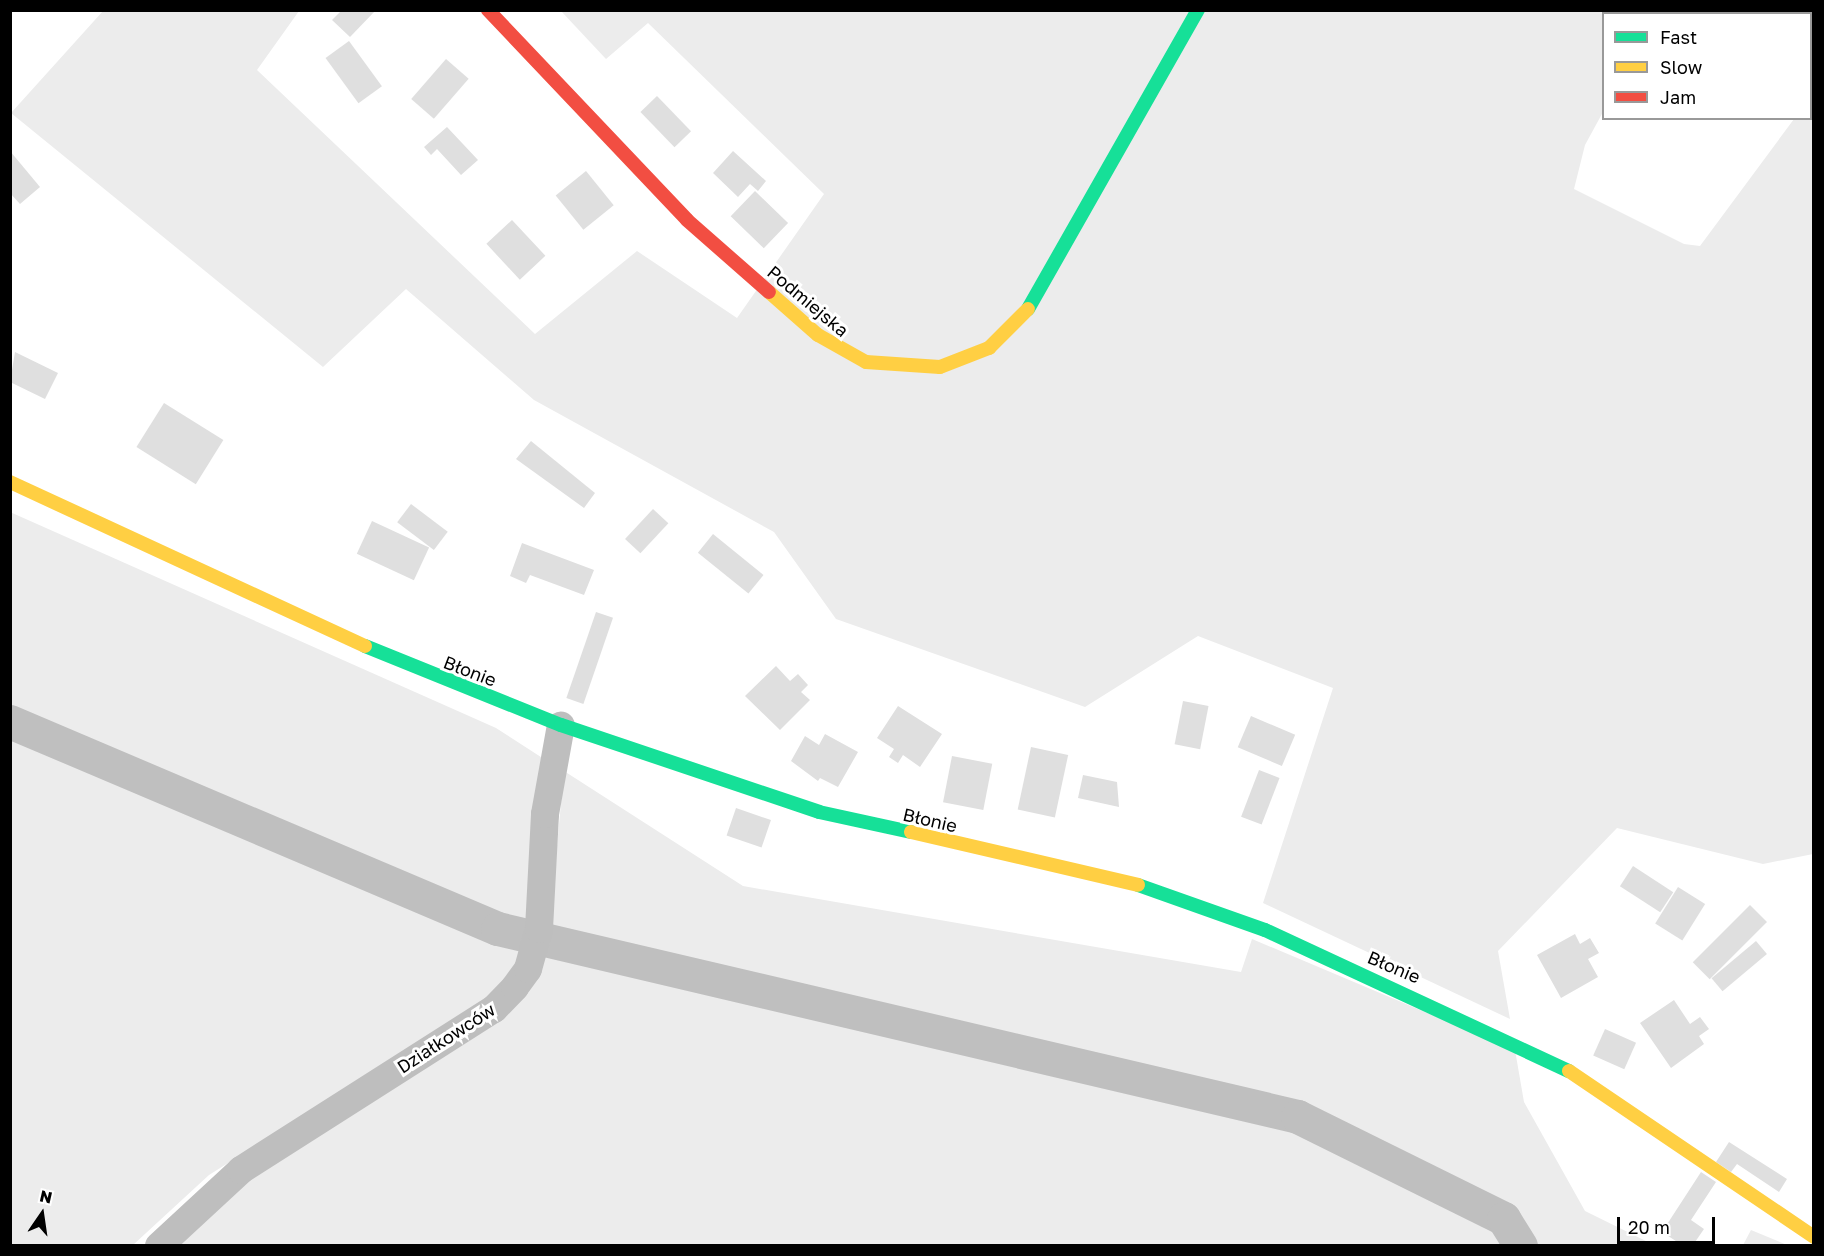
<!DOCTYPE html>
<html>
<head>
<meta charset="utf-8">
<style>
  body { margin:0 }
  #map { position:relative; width:1824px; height:1256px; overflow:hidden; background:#fff; font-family:"Golos Text",sans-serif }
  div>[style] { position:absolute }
  .green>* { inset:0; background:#ececec }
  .canal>* { height:34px; margin:-17px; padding:0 17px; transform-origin:17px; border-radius:17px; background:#bfbfbf }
  .building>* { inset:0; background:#dfdfdf; transform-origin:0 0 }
  .street>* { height:28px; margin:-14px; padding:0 14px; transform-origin:14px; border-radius:14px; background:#bebebe }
  .fast>* { height:14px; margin:-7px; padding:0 7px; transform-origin:7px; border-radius:7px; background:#16e098 }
  .slow>* { height:14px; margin:-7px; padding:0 7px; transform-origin:7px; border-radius:7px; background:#ffcf43 }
  .jam>* { height:14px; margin:-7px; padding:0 7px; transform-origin:7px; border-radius:7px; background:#f24e42 }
  span { translate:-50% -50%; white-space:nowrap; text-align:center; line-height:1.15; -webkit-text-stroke:6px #fff; paint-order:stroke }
  .street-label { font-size:18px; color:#000 }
  .frame { position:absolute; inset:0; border:12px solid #000; pointer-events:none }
  .legend { position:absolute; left:1602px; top:12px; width:210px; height:108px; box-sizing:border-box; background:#fff; border:2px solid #999; margin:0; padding:8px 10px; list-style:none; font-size:18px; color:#000 }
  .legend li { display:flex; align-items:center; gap:12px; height:30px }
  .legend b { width:30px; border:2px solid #999 }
  .north { position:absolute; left:12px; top:1184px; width:60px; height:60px; -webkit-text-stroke:4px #fff; paint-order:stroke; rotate:13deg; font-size:16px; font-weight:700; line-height:24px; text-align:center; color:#000 }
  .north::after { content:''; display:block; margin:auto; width:21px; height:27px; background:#000; clip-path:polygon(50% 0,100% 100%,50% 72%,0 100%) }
  .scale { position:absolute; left:1617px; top:1217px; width:98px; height:27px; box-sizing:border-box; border:3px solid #000; border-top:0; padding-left:8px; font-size:18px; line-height:21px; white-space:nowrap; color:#000; -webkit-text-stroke:4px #fff; paint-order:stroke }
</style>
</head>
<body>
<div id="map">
  <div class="green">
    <i style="clip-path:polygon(103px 11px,299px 11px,257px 70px,535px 334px,637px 251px,737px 318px,824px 194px,648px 23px,606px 59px,561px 11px,1670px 11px,1604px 14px,1603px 112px,1585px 145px,1574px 189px,1684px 244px,1700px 246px,1794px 119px,1810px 118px,1813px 91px,1813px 854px,1763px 864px,1617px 828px,1498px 951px,1510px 1019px,1263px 903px,1333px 688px,1198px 636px,1085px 707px,836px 619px,774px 532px,534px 400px,406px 289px,323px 367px,11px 113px)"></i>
    <i style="clip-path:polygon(10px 512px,496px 728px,544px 759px,530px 915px,516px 964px,488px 1000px,209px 1175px,133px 1245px,11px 1245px)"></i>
    <i style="clip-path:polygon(564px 771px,743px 886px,1241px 972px,1252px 939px,1515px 1050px,1524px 1102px,1585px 1211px,1654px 1245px,178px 1246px,254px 1173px,522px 999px,547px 953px)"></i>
    <i style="clip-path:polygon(1751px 1230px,1787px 1245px,1743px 1245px)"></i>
  </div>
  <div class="canal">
    <i style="left:10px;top:722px;width:530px;rotate:22.99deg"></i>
    <i style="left:498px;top:929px;width:822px;rotate:13.22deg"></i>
    <i style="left:1298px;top:1117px;width:230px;rotate:26.3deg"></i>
    <i style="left:1504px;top:1219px;width:32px;rotate:58deg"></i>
  </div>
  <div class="building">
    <i style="clip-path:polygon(342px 10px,376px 10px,350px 37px,332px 20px)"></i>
    <i style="left:349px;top:41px;width:56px;height:29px;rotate:54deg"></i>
    <i style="left:446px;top:59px;width:30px;height:53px;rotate:41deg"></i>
    <i style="left:657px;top:96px;width:49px;height:23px;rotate:46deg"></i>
    <i style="clip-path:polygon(447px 127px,478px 160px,461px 175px,437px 149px,431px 155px,424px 147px)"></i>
    <i style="clip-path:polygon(10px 151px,40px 187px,20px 204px,10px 193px)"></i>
    <i style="clip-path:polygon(733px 151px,766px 181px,758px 191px,750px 184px,738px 197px,713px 173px)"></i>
    <i style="left:586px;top:171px;width:44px;height:39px;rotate:51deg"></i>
    <i style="left:755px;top:191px;width:46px;height:35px;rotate:44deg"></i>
    <i style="left:512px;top:220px;width:49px;height:35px;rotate:47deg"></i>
    <i style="clip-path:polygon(15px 352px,58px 373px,45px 399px,10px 382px)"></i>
    <i style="left:164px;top:403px;width:70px;height:52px;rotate:32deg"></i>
    <i style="clip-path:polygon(531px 441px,595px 493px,584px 508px,516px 459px)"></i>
    <i style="left:411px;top:504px;width:46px;height:23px;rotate:37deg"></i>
    <i style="left:653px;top:509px;width:21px;height:41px;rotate:43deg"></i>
    <i style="left:372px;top:521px;width:63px;height:36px;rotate:25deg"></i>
    <i style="left:713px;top:534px;width:65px;height:24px;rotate:39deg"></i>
    <i style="clip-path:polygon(522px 543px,594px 570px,584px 595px,530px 575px,526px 583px,510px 576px)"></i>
    <i style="left:596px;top:612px;width:18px;height:91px;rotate:19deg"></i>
    <i style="clip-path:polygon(776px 666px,790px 681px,798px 674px,808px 685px,801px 692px,810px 700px,780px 730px,745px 696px)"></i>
    <i style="left:1183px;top:701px;width:26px;height:44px;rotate:11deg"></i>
    <i style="clip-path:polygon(898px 706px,942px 734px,920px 767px,903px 755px,898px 763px,889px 757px,894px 749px,877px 738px)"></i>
    <i style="left:1251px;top:716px;width:48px;height:34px;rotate:23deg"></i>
    <i style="clip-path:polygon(825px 734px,858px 752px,838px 787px,820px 778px,818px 781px,791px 761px,805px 736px,819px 745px)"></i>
    <i style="left:1031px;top:747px;width:38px;height:64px;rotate:12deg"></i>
    <i style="left:952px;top:756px;width:41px;height:47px;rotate:11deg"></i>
    <i style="left:1259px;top:770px;width:22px;height:50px;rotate:21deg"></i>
    <i style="clip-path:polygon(1083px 775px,1117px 782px,1119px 807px,1078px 798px)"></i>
    <i style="left:736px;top:808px;width:37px;height:29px;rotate:19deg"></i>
    <i style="left:1633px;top:866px;width:48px;height:24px;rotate:33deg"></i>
    <i style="left:1678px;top:887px;width:32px;height:43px;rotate:32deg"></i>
    <i style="left:1750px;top:905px;width:24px;height:81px;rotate:45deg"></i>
    <i style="clip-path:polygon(1575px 934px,1580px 944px,1590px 938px,1599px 953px,1588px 959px,1598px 977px,1561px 998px,1537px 955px)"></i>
    <i style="left:1756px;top:941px;width:17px;height:58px;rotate:50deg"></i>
    <i style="clip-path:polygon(1674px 1000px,1690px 1024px,1700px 1017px,1709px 1029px,1699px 1036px,1704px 1044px,1671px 1068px,1640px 1023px)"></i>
    <i style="left:1605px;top:1029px;width:34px;height:29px;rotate:24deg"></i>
    <i style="clip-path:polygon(1729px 1142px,1787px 1179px,1779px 1192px,1737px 1164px,1731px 1172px,1716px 1162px)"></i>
    <i style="clip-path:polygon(1701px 1172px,1716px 1182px,1691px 1220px,1704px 1229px,1693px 1245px,1682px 1245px,1662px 1232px)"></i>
  </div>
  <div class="street">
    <i style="left:159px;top:1246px;width:112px;rotate:-42.8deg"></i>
    <i style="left:241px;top:1170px;width:300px;rotate:-32.5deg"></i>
    <i style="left:494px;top:1009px;width:30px;rotate:-46deg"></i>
    <i style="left:515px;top:987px;width:22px;rotate:-54deg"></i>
    <i style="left:528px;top:969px;width:41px;rotate:-74.6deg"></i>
    <i style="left:539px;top:929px;width:115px;rotate:-87deg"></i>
    <i style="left:545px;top:814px;width:90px;rotate:-79.8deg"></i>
  </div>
  <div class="fast">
    <i style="left:1028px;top:309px;width:344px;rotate:-60.4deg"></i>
    <i style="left:365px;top:646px;width:211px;rotate:22deg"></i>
    <i style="left:561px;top:725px;width:272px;rotate:18.6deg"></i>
    <i style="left:819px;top:812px;width:94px;rotate:12.3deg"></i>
    <i style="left:1138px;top:885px;width:135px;rotate:19.5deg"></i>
    <i style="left:1265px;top:930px;width:335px;rotate:24.9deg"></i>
  </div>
  <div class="slow">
    <i style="left:769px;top:292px;width:65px;rotate:41.3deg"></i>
    <i style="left:818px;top:335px;width:55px;rotate:29.4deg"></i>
    <i style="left:866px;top:362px;width:74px;rotate:3.9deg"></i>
    <i style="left:940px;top:367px;width:53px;rotate:-21.2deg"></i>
    <i style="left:989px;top:348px;width:55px;rotate:-45deg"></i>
    <i style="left:10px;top:482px;width:391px;rotate:24.8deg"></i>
    <i style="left:911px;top:832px;width:233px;rotate:13.1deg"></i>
    <i style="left:1569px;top:1071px;width:296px;rotate:34.1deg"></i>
  </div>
  <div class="jam">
    <i style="left:488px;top:10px;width:289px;rotate:46.5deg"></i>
    <i style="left:687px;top:220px;width:109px;rotate:41.3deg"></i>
  </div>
  <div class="street-label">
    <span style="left:808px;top:301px;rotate:40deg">Podmiejska</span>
    <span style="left:470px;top:671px;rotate:21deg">Błonie</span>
    <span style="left:930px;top:820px;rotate:13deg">Błonie</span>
    <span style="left:1394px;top:967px;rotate:23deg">Błonie</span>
    <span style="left:446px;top:1038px;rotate:-33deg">Działkowców</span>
  </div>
  <div class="frame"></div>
  <ul class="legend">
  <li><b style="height:8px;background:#16e098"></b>Fast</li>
  <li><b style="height:8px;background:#ffcf43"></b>Slow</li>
  <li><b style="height:8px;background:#f24e42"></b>Jam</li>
  </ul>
  <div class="north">N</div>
  <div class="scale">20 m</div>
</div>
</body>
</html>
